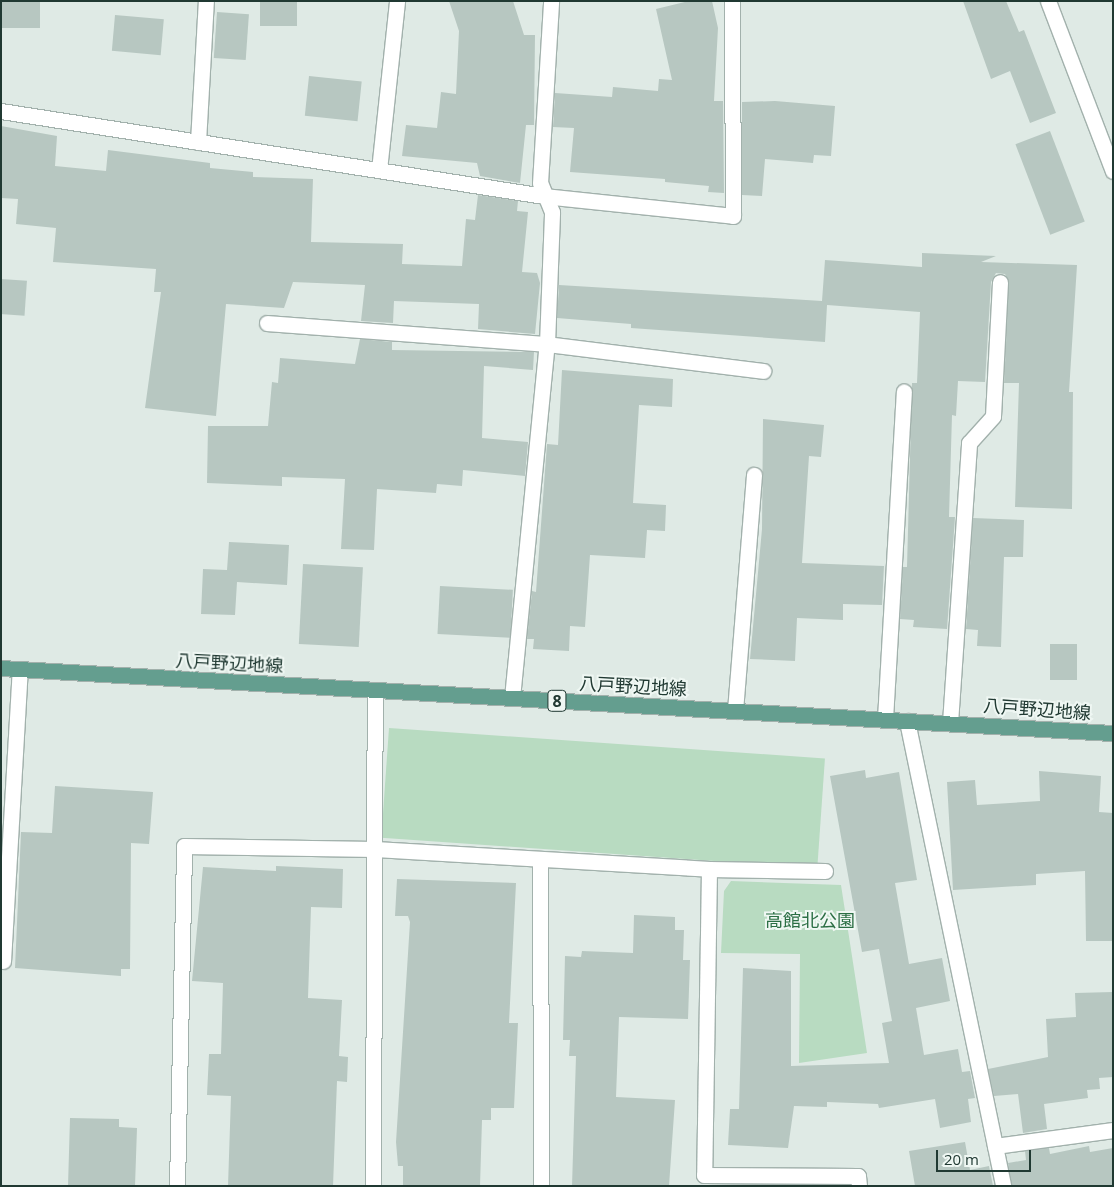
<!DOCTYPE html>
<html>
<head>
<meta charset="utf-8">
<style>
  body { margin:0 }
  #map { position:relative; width:1114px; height:1187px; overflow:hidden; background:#dfeae5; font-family:"Open Sans","Noto Sans JP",sans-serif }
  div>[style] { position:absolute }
  .green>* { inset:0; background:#b8dbc1; transform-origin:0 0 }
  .building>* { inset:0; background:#b7c7c1; transform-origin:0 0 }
  .roads { filter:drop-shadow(1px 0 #a2b1ac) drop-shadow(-1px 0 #a2b1ac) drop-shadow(0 1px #a2b1ac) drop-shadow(0 -1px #a2b1ac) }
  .street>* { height:15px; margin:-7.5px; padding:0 7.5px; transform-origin:7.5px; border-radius:7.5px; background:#fff }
  .primary>* { height:15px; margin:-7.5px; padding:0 7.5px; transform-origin:7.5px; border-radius:7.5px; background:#649e8f }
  span { translate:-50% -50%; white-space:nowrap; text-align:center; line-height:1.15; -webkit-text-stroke:4px #eff7f3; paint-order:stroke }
  .shield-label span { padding:1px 4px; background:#eff7f3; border:1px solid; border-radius:4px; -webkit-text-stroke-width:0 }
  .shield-label { font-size:16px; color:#203932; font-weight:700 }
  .street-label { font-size:18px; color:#203932 }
  .park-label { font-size:18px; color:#2c6f45 }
  .frame { position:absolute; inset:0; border:2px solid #203932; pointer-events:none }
  .scale { position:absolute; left:936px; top:1150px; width:95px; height:22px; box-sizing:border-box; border:2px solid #203932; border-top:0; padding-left:6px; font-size:15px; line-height:18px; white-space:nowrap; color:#203932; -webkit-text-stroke:4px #eff7f3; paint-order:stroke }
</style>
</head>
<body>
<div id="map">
  <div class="green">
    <i style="left:389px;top:728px;width:437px;height:110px;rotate:4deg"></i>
    <i style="clip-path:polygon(731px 881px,841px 885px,867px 1053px,799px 1063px,800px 954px,721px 953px,724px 891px)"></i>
  </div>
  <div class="building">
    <i style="left:1px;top:1px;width:39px;height:27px"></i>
    <i style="left:260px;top:1px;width:37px;height:25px"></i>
    <i style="clip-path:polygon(449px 1px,513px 1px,524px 35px,535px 35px,534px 125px,526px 125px,520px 183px,480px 176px,477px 163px,402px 156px,406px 125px,437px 128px,441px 92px,456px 94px,459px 31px)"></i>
    <i style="clip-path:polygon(689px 1px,712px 1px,718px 28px,714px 101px,723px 101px,724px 193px,708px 192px,709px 186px,665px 182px,665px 179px,570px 172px,574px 128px,553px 127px,555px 93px,612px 97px,613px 87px,658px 91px,659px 79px,672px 80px,656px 9px)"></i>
    <i style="clip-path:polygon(963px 1px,1006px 1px,1019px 32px,1024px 30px,1056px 113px,1030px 123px,1010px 71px,991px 79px)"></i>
    <i style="left:217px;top:12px;width:32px;height:46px;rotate:4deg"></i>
    <i style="left:115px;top:15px;width:49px;height:36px;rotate:5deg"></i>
    <i style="left:309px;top:76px;width:53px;height:40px;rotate:6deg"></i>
    <i style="clip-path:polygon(775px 101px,835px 106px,831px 156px,814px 155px,813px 163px,765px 159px,762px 196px,742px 195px,742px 102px)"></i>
    <i style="clip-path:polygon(1px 126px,57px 136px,55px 166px,106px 171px,108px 150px,210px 163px,210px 168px,253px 172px,253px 177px,313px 179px,311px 242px,403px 244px,402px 264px,462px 266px,466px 219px,475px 220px,478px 195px,518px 201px,517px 211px,528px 212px,522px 272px,537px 273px,540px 283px,535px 334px,478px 329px,479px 304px,394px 301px,393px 323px,361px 321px,365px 285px,293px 282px,284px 308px,226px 304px,216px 416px,145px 408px,161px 292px,154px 292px,156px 269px,53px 262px,56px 228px,16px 224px,18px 199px,1px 198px)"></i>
    <i style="left:1050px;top:131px;width:97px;height:37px;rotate:69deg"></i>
    <i style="clip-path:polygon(922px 253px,996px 256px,981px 262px,1077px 265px,1069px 392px,1073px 392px,1072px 509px,1015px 507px,1019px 383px,1004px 383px,1009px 282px,1005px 274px,996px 273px,991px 282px,985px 382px,958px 381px,956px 416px,952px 415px,949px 517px,955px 517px,947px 629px,913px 627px,914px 620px,900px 619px,903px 567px,907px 567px,912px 383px,917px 383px,920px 312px,827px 305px,825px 342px,631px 328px,631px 324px,557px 318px,559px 285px,822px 301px,825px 260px,922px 267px)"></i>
    <i style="left:1px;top:279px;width:26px;height:35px;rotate:4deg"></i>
    <i style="clip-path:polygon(360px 339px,392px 342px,392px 350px,534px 352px,533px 370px,484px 366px,482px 438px,528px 442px,525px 476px,463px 470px,462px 486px,437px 484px,436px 493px,377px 489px,374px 550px,341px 549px,345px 479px,282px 477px,282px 486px,207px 483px,208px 426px,268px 426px,272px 382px,278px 383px,280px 358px,355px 364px)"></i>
    <i style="clip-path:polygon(562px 370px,673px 379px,672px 407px,639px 405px,633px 503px,666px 505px,665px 531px,647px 530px,645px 558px,590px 555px,585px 627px,570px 626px,569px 651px,533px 649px,534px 639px,527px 639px,532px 591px,536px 592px,547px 444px,558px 445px)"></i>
    <i style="clip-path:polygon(763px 419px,824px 425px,821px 457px,809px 456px,802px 563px,884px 566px,882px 605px,843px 604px,843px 620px,797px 618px,795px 661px,750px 659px,762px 529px)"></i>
    <i style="clip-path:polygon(973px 518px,1024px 520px,1023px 557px,1004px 557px,1001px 647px,977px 646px,978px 630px,966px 629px)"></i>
    <i style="clip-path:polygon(229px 542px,289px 545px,287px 585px,237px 582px,235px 615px,201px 614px,203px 569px,227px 570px)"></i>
    <i style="left:303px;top:564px;width:60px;height:80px;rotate:3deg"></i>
    <i style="left:440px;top:586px;width:73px;height:48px;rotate:3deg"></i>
    <i style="left:1050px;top:644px;width:27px;height:36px"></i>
    <i style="clip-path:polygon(865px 770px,866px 778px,899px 772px,917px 880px,895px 883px,909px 964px,942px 958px,950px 1001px,916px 1008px,924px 1055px,958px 1049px,962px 1072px,970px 1071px,975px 1098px,968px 1099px,971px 1122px,940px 1128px,935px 1099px,879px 1108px,878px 1104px,827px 1102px,827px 1107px,794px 1106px,788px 1148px,728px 1145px,730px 1109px,739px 1109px,743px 968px,791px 971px,791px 1066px,889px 1063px,882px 1023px,892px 1021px,879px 949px,862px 952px,830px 776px)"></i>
    <i style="clip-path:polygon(1039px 771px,1101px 776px,1099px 812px,1113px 813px,1113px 941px,1086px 941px,1085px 871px,1036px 874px,1036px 885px,953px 890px,947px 782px,975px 780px,977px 805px,1040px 801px)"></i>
    <i style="clip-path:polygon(55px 786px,153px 792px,149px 844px,131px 843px,130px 969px,121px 969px,121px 976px,15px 968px,21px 832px,52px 833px)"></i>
    <i style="clip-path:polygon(276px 866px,343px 869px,342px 908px,311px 907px,308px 998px,342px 1000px,339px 1056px,348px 1057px,347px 1082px,337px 1081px,333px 1186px,228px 1186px,231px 1096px,207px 1095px,209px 1054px,221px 1054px,223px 983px,192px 981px,203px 867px,276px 871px)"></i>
    <i style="clip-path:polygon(397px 879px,516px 883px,509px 1023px,518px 1023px,514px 1108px,491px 1108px,491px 1120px,482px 1120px,480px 1186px,403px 1186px,403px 1166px,398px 1166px,396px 1142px,410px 922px,408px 916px,395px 916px)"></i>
    <i style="clip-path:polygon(634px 915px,675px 917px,675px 930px,684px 930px,683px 960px,690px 960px,688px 1019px,619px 1017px,616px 1097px,675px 1100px,669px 1186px,572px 1186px,576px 1056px,569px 1056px,570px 1040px,563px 1040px,565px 956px,581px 957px,582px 951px,633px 953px)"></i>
    <i style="clip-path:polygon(1113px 992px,1113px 1077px,1099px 1078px,1100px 1089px,1087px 1090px,1088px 1098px,1044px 1104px,1047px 1129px,1023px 1133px,1018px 1094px,994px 1096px,988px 1069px,1048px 1057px,1046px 1019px,1076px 1017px,1075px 993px)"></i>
    <i style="clip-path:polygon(70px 1118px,119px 1119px,119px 1127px,137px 1128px,135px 1186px,68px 1186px)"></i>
    <i style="clip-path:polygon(965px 1142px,970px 1170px,989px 1166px,993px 1186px,915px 1186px,909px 1151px)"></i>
    <i style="clip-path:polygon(1089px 1146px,1090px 1152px,1113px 1148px,1113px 1186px,1012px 1186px,1008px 1163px,1026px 1160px,1025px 1151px,1049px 1148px,1050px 1154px)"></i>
  </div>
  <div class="roads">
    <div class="street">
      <i style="left:1048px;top:1px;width:182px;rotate:69.1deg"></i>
      <i style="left:1px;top:111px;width:550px;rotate:8.9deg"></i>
      <i style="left:544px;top:196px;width:190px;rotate:6deg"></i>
      <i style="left:733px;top:216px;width:215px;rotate:-90.3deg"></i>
      <i style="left:198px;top:142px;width:141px;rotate:-86.8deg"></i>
      <i style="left:379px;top:170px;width:170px;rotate:-83.9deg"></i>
      <i style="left:267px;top:323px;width:281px;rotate:4.3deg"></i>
      <i style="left:547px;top:344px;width:218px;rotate:7.1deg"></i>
      <i style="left:512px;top:698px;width:356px;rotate:-84.4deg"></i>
      <i style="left:547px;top:344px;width:132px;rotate:-87.8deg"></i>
      <i style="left:552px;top:212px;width:31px;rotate:-112deg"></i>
      <i style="left:540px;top:183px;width:182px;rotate:-86.5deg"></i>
      <i style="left:735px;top:711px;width:237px;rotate:-85.4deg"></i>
      <i style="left:885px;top:719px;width:328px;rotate:-86.7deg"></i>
      <i style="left:907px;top:721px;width:475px;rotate:78.3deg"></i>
      <i style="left:950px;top:723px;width:281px;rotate:-86.1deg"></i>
      <i style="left:969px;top:443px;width:36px;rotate:-48deg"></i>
      <i style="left:993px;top:416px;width:134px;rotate:-87deg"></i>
      <i style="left:540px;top:859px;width:327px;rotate:89.8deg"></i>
      <i style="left:709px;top:869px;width:306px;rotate:90.9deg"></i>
      <i style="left:704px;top:1175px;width:154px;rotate:0.4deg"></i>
      <i style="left:858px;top:1176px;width:10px;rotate:84deg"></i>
      <i style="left:3px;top:961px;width:292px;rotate:-86.7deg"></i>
      <i style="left:995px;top:1146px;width:119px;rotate:-7.7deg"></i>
      <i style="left:177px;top:1186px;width:340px;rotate:-88.8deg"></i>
      <i style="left:184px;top:846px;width:191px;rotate:0.9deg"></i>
      <i style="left:375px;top:849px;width:335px;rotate:3.4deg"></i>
      <i style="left:709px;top:869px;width:116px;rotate:1deg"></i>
      <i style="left:373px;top:1186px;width:496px;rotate:-89.8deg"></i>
    </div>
    <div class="primary">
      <i style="left:1px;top:668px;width:1114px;rotate:3.35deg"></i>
    </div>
  </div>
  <div class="shield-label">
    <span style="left:557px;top:701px">8</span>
  </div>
  <div class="street-label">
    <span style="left:229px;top:663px;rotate:3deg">八戸野辺地線</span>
    <span style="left:633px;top:686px;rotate:3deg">八戸野辺地線</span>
    <span style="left:1037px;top:709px;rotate:4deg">八戸野辺地線</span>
  </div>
  <div class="park-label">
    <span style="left:810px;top:920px">高館北公園</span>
  </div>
  <div class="frame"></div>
  <div class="scale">20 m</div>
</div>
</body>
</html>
